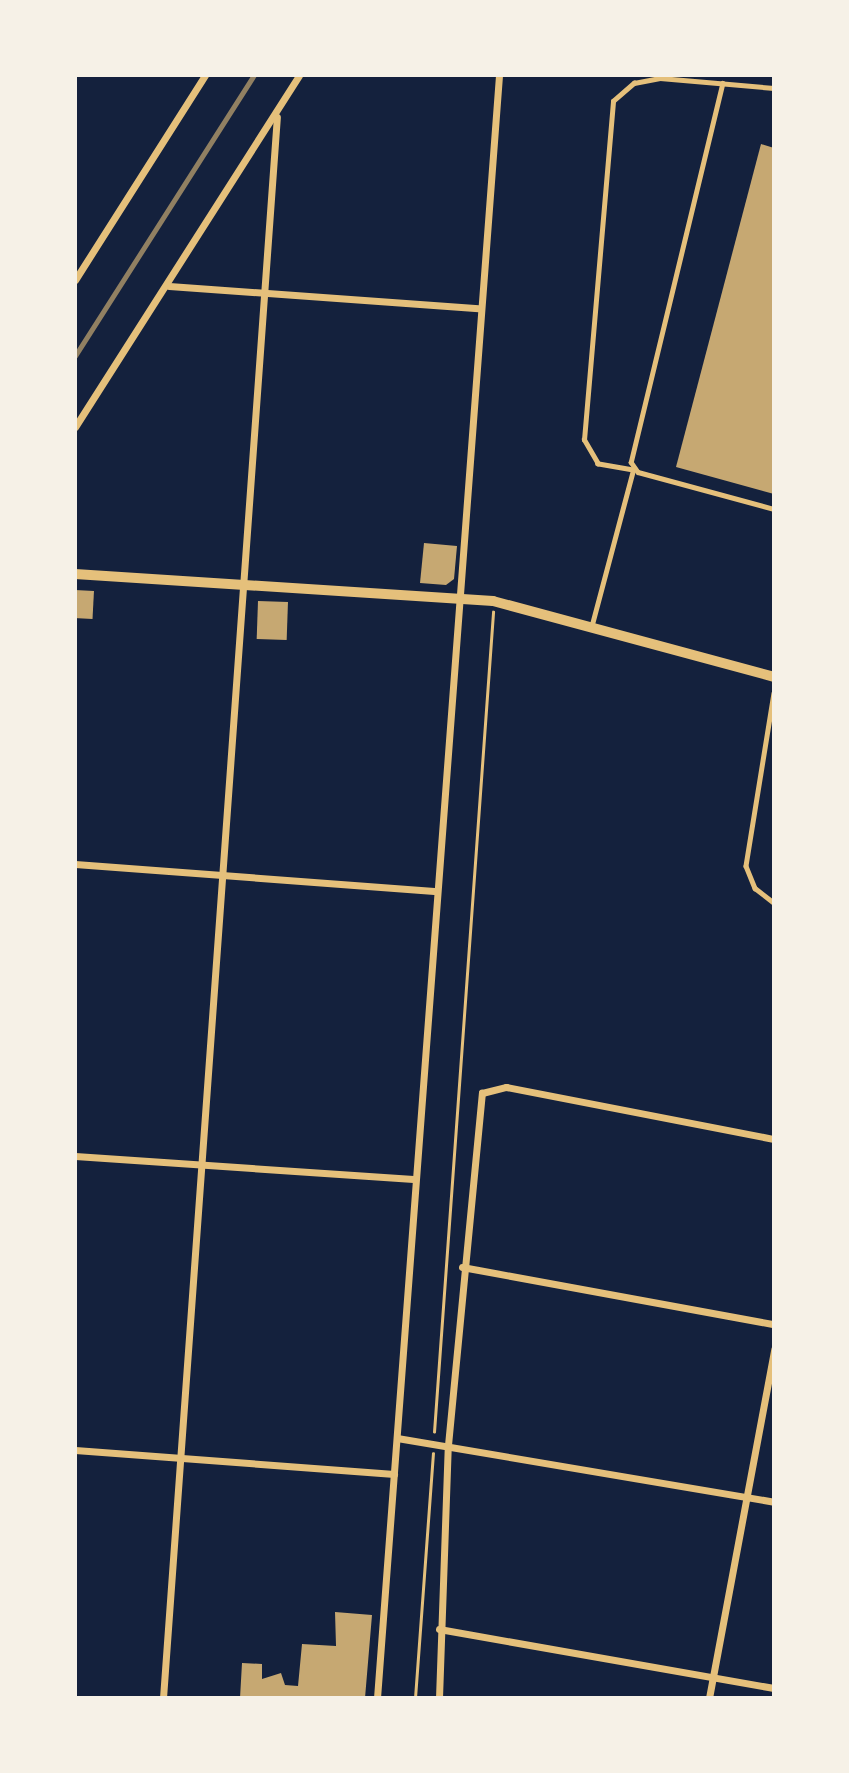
<!DOCTYPE html>
<html>
<head>
<meta charset="utf-8">
<style>
  body { margin:0 }
  #map { position:relative; width:849px; height:1773px; overflow:hidden; background:#14213d; font-family:"Exo 2",sans-serif }
  div>[style] { position:absolute }
  .building>* { inset:0; background:#c6a872; transform-origin:0 0 }
  .path>* { height:2.5px; margin:-1.25px; padding:0 1.25px; transform-origin:1.25px; border-radius:1.25px; background:#e5c07b }
  .service>* { height:4.5px; margin:-2.25px; padding:0 2.25px; transform-origin:2.25px; border-radius:2.25px; background:#e5c07b }
  .minor>* { height:7px; margin:-3.5px; padding:0 3.5px; transform-origin:3.5px; border-radius:3.5px; background:#e5c07b }
  .tertiary>* { height:10px; margin:-5px; padding:0 5px; transform-origin:5px; border-radius:5px; background:#e5c07b }
  .rail>* { height:4.5px; margin:-2.25px; padding:0 2.25px; transform-origin:2.25px; border-radius:2.25px; background:#918062 }
  span { translate:-50% -50%; white-space:nowrap; text-align:center; line-height:1.15; -webkit-text-stroke:7px #f6f1e7; paint-order:stroke }
  .frame { position:absolute; inset:0; border:77px solid #f6f1e7; pointer-events:none }
</style>
</head>
<body>
<div id="map">
  <div class="building">
    <i style="clip-path:polygon(761px 144px,774px 148px,774px 494px,676px 467px)"></i>
    <i style="clip-path:polygon(424px 543px,457px 546px,454px 579px,446px 585px,420px 583px)"></i>
    <i style="left:75px;top:590px;width:19px;height:28px;rotate:3deg"></i>
    <i style="left:258px;top:601px;width:30px;height:38px;rotate:2deg"></i>
    <i style="clip-path:polygon(335px 1612px,372px 1615px,365px 1698px,240px 1698px,242px 1663px,262px 1664px,262px 1679px,281px 1673px,285px 1685px,298px 1686px,302px 1644px,336px 1646px)"></i>
  </div>
  <div class="path">
    <i style="left:434px;top:1432px;width:822px;rotate:-85.88deg"></i>
    <i style="left:415px;top:1698px;width:245px;rotate:-85.8deg"></i>
  </div>
  <div class="service">
    <i style="left:723px;top:83px;width:390px;rotate:103.6deg"></i>
    <i style="left:631px;top:462px;width:12px;rotate:55deg"></i>
    <i style="left:638px;top:472px;width:141px;rotate:15.2deg"></i>
    <i style="left:591px;top:628px;width:163px;rotate:-75.1deg"></i>
    <i style="left:633px;top:470px;width:36px;rotate:-170deg"></i>
    <i style="left:598px;top:464px;width:28px;rotate:-120deg"></i>
    <i style="left:584px;top:440px;width:340px;rotate:-85.1deg"></i>
    <i style="left:613px;top:101px;width:28px;rotate:-41deg"></i>
    <i style="left:634px;top:83px;width:26px;rotate:-11deg"></i>
    <i style="left:660px;top:78px;width:114px;rotate:5deg"></i>
    <i style="left:774px;top:693px;width:175px;rotate:99.2deg"></i>
    <i style="left:746px;top:866px;width:24px;rotate:68deg"></i>
    <i style="left:755px;top:888px;width:24px;rotate:38deg"></i>
  </div>
  <div class="minor">
    <i style="left:75px;top:280px;width:243px;rotate:-57.6deg"></i>
    <i style="left:169px;top:286px;width:310px;rotate:4.1deg"></i>
    <i style="left:75px;top:427px;width:417px;rotate:-57.5deg"></i>
    <i style="left:75px;top:864px;width:360px;rotate:4.3deg"></i>
    <i style="left:75px;top:1156px;width:339px;rotate:3.9deg"></i>
    <i style="left:462px;top:1267px;width:317px;rotate:10.4deg"></i>
    <i style="left:397px;top:1438px;width:382px;rotate:9.6deg"></i>
    <i style="left:75px;top:1450px;width:320px;rotate:4.3deg"></i>
    <i style="left:439px;top:1629px;width:340px;rotate:10deg"></i>
    <i style="left:163px;top:1698px;width:1585px;rotate:-85.88deg"></i>
    <i style="left:377px;top:1698px;width:1628px;rotate:-85.7deg"></i>
    <i style="left:439px;top:1698px;width:253px;rotate:-88deg"></i>
    <i style="left:448px;top:1445px;width:354px;rotate:-84.5deg"></i>
    <i style="left:482px;top:1093px;width:25px;rotate:-14deg"></i>
    <i style="left:506px;top:1087px;width:273px;rotate:11deg"></i>
    <i style="left:709px;top:1698px;width:355px;rotate:-79.4deg"></i>
  </div>
  <div class="tertiary">
    <i style="left:75px;top:574px;width:419px;rotate:3.7deg"></i>
    <i style="left:493px;top:601px;width:291px;rotate:15.1deg"></i>
  </div>
  <div class="rail">
    <i style="left:75px;top:356px;width:333px;rotate:-57.5deg"></i>
  </div>
  <div class="frame"></div>
</div>
</body>
</html>
